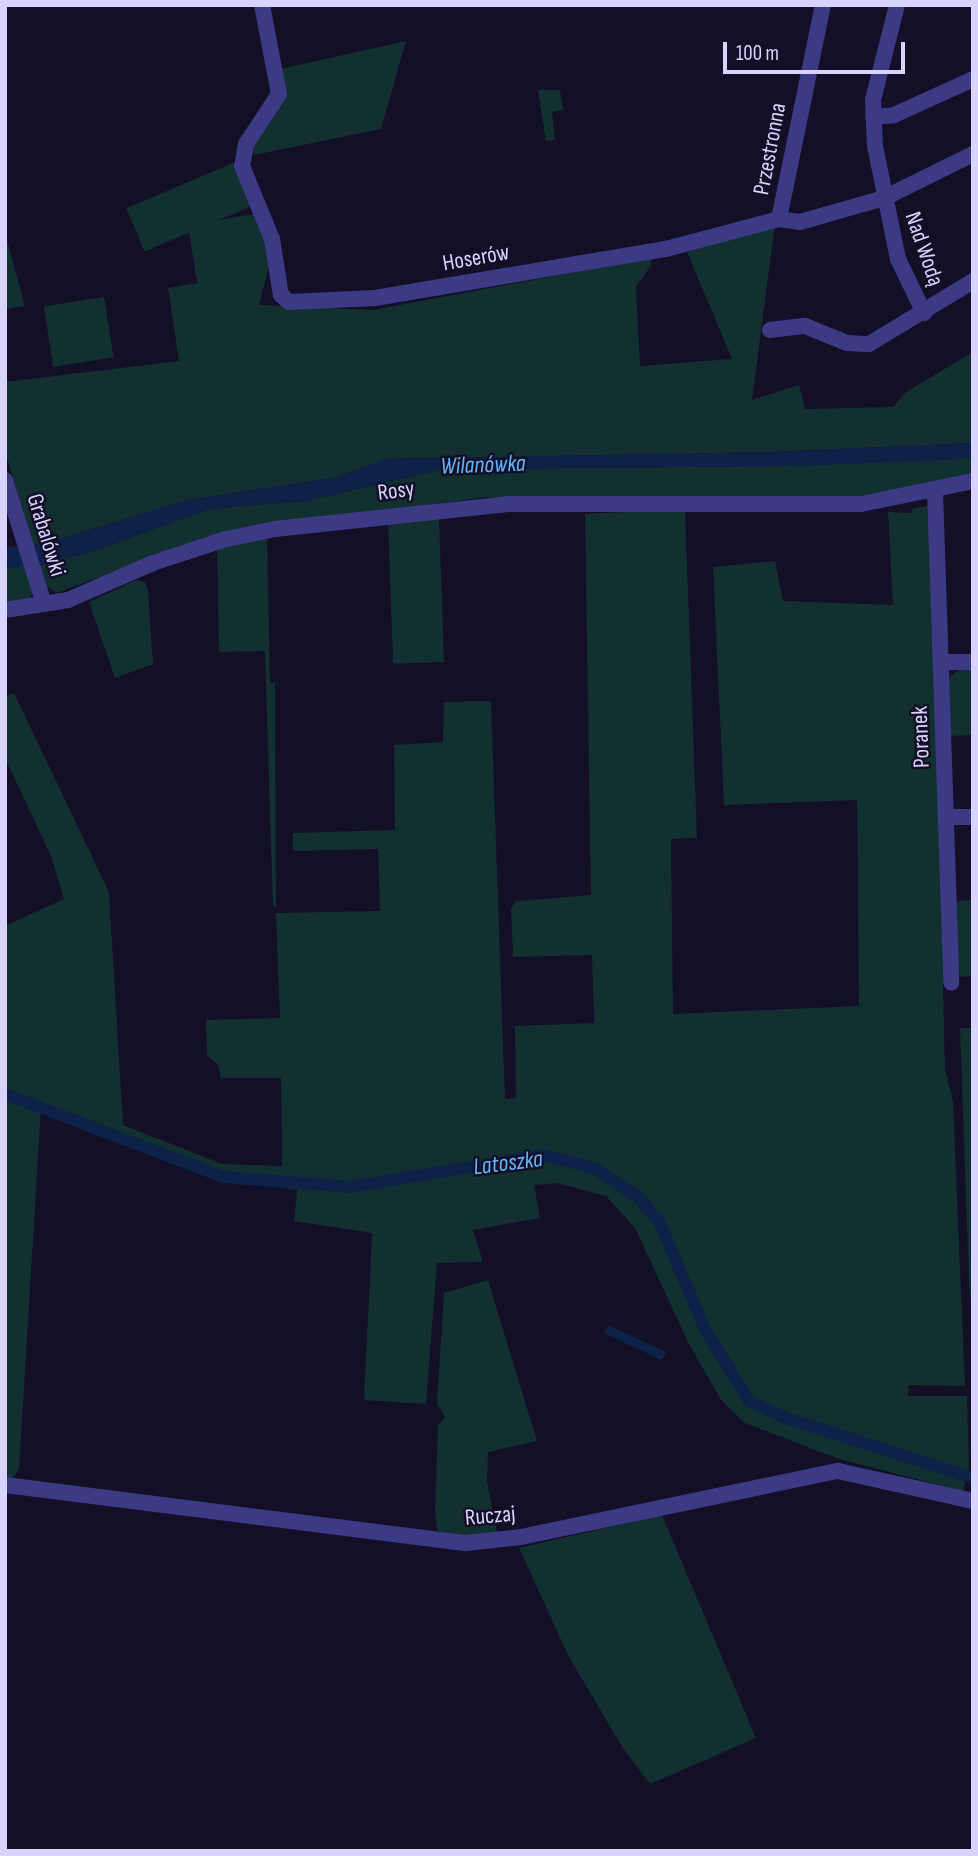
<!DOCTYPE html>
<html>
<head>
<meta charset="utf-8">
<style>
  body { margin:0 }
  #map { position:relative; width:978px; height:1856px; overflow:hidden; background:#130f26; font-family:"Sofia Sans Condensed",sans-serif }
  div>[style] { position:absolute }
  .green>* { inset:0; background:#12302f; transform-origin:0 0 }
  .water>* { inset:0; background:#0c2248; transform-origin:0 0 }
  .canal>* { height:12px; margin:-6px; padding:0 6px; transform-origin:6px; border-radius:6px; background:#0c2248 }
  .river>* { height:21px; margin:-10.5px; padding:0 10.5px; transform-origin:10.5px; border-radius:10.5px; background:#0c2248 }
  .minor>* { height:16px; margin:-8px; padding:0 8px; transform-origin:8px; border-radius:8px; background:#3d3a85 }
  span { translate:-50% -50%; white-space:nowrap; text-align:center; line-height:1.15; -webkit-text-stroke:5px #130f26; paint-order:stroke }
  .street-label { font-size:23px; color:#d9d4ff }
  .water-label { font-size:24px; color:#62b6ff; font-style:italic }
  .frame { position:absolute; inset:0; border:7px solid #d9d4ff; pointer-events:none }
  .scale { position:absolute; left:723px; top:42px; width:182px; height:32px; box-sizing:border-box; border:4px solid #d9d4ff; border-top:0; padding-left:9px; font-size:21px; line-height:24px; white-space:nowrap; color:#d9d4ff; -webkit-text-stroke:5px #130f26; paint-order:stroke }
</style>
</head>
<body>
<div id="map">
  <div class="green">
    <i style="clip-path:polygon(406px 41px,381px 129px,254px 155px,252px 145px,287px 97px,280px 69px)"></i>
    <i style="clip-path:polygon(538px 90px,560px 90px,563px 110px,552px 112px,555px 140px,546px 141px)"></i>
    <i style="left:233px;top:163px;width:47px;height:116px;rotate:67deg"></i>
    <i style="clip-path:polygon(255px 214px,271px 259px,259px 305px,373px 310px,650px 258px,652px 264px,636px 287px,640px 366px,732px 359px,687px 252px,775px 224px,752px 400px,799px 385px,805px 409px,893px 407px,906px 392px,973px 352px,973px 443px,772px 452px,387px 459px,334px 478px,188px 500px,34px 547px,5px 451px,5px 382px,179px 361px,168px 288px,197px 283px,188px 225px)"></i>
    <i style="clip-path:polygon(5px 233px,25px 306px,5px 309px)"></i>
    <i style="left:104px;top:297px;width:61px;height:61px;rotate:81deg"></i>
    <i style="clip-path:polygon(973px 457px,973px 474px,856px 497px,532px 501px,486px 497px,271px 526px,167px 553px,56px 593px,46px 585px,39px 563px,88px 553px,209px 509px,305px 501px,443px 469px,792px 466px)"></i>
    <i style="clip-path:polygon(932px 505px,945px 1069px,953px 1101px,965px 1386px,909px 1385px,908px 1396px,967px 1396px,969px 1467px,963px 1491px,839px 1459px,745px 1423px,721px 1400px,689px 1344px,635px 1228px,606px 1196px,557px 1183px,534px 1185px,540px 1218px,473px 1230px,483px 1262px,437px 1263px,426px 1404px,364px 1400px,372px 1233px,294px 1221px,297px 1190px,213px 1179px,41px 1109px,19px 1469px,12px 1479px,5px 1479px,5px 926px,64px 899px,51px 856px,5px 758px,5px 697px,14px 693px,109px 892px,123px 1125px,222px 1164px,282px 1166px,281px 1078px,221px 1078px,218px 1065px,207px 1055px,206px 1020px,280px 1018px,276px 913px,380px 911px,378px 849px,293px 851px,293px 833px,395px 830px,394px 745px,443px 742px,444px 702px,491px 701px,505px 1099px,516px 1098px,515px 1026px,594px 1023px,592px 955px,513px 957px,511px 908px,516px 901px,591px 895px,585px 514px,685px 509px,697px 838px,671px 839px,673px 1014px,859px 1006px,857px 800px,724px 805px,713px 567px,775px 561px,783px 601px,893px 605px,888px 512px,911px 513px,912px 509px)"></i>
    <i style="left:439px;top:517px;width:145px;height:51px;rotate:88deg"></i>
    <i style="clip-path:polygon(267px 534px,270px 683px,275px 683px,276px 907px,273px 907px,265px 651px,219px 652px,217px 548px)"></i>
    <i style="clip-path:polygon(20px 545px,33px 592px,29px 599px,5px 603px,5px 548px)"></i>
    <i style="clip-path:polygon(136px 580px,145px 582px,148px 590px,153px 664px,115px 678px,89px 602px)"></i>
    <i style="clip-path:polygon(965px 666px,973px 666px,973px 735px,950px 736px,949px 677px)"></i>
    <i style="clip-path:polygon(973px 900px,973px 976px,962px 977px,957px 973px,954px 901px)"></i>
    <i style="clip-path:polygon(960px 1028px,973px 1028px,973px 1324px,969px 1282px)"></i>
    <i style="clip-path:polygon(488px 1280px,537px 1441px,488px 1452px,487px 1482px,498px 1537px,450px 1537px,437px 1531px,435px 1511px,438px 1425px,445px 1417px,437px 1404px,444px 1293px)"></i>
    <i style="clip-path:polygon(662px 1515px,756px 1738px,650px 1784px,622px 1747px,568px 1655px,519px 1548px)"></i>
  </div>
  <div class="water">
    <i style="clip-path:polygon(973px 443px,973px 457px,964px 459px,792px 466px,443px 469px,305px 501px,209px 509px,88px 553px,39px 563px,34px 547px,188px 500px,334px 478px,387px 459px,772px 452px)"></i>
    <i style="left:608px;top:1325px;width:64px;height:9px;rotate:25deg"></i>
  </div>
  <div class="canal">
    <i style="left:5px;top:1094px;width:234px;rotate:20.8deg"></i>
    <i style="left:224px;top:1177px;width:126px;rotate:4.5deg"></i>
    <i style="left:350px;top:1187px;width:196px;rotate:-9.4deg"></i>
    <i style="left:543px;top:1155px;width:55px;rotate:14.8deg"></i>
    <i style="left:596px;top:1169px;width:49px;rotate:33.4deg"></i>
    <i style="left:637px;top:1196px;width:33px;rotate:49deg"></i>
    <i style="left:659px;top:1221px;width:120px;rotate:66.9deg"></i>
    <i style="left:706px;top:1331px;width:82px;rotate:58.4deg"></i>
    <i style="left:749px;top:1401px;width:38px;rotate:25deg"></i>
    <i style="left:783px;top:1417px;width:193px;rotate:17.8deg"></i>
  </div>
  <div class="river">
    <i style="left:5px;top:557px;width:44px;rotate:-5.2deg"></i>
  </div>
  <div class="minor">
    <i style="left:262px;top:5px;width:91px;rotate:79.2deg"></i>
    <i style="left:279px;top:94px;width:60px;rotate:123.4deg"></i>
    <i style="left:246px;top:144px;width:22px;rotate:100deg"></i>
    <i style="left:242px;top:166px;width:79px;rotate:67.7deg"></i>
    <i style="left:272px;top:239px;width:57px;rotate:80.9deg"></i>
    <i style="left:281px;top:295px;width:11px;rotate:41deg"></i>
    <i style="left:289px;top:302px;width:86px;rotate:-2.7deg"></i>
    <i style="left:375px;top:298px;width:295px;rotate:-9.6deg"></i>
    <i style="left:666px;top:249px;width:117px;rotate:-14.9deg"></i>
    <i style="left:779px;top:219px;width:21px;rotate:8deg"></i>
    <i style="left:800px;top:222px;width:87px;rotate:-15.9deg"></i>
    <i style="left:884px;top:198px;width:99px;rotate:-26.3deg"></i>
    <i style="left:897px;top:5px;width:98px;rotate:104.2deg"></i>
    <i style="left:873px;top:100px;width:46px;rotate:87.5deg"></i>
    <i style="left:875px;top:146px;width:115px;rotate:78.5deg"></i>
    <i style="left:898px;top:259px;width:60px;rotate:64.3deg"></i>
    <i style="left:873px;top:117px;width:21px;rotate:-5deg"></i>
    <i style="left:894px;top:115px;width:87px;rotate:-24.5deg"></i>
    <i style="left:779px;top:219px;width:218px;rotate:-78.4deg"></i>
    <i style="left:770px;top:330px;width:35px;rotate:-7deg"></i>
    <i style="left:805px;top:326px;width:45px;rotate:22deg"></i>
    <i style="left:847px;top:343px;width:22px;rotate:3deg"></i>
    <i style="left:869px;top:344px;width:122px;rotate:-31.2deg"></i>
    <i style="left:5px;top:480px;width:130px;rotate:72.5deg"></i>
    <i style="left:935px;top:491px;width:492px;rotate:88.1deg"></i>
    <i style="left:5px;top:610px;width:64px;rotate:-9deg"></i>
    <i style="left:68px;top:600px;width:93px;rotate:-23.5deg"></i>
    <i style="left:153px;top:563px;width:77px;rotate:-18.2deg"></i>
    <i style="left:226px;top:539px;width:50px;rotate:-11.5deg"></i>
    <i style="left:275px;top:529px;width:234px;rotate:-6.1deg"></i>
    <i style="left:508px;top:504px;width:353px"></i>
    <i style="left:861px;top:504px;width:114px;rotate:-11.6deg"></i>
    <i style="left:942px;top:662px;width:31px"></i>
    <i style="left:946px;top:817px;width:27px"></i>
    <i style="left:5px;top:1485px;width:465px;rotate:7.2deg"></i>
    <i style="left:466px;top:1543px;width:55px;rotate:-6.2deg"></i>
    <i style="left:521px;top:1537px;width:324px;rotate:-11.8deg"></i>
    <i style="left:838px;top:1471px;width:138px;rotate:12.5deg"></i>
  </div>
  <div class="street-label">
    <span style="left:770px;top:149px;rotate:-79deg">Przestronna</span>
    <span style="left:924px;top:249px;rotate:71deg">Nad Wodą</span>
    <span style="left:476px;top:258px;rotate:-10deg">Hoserów</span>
    <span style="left:396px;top:491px;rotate:-7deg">Rosy</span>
    <span style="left:46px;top:535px;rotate:73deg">Grabalówki</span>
    <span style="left:921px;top:737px;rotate:-92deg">Poranek</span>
    <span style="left:490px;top:1516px;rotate:-5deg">Ruczaj</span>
  </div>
  <div class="water-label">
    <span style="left:483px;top:465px;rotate:-2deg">Wilanówka</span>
    <span style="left:508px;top:1163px;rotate:-7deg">Latoszka</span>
  </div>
  <div class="frame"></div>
  <div class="scale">100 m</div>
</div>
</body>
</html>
